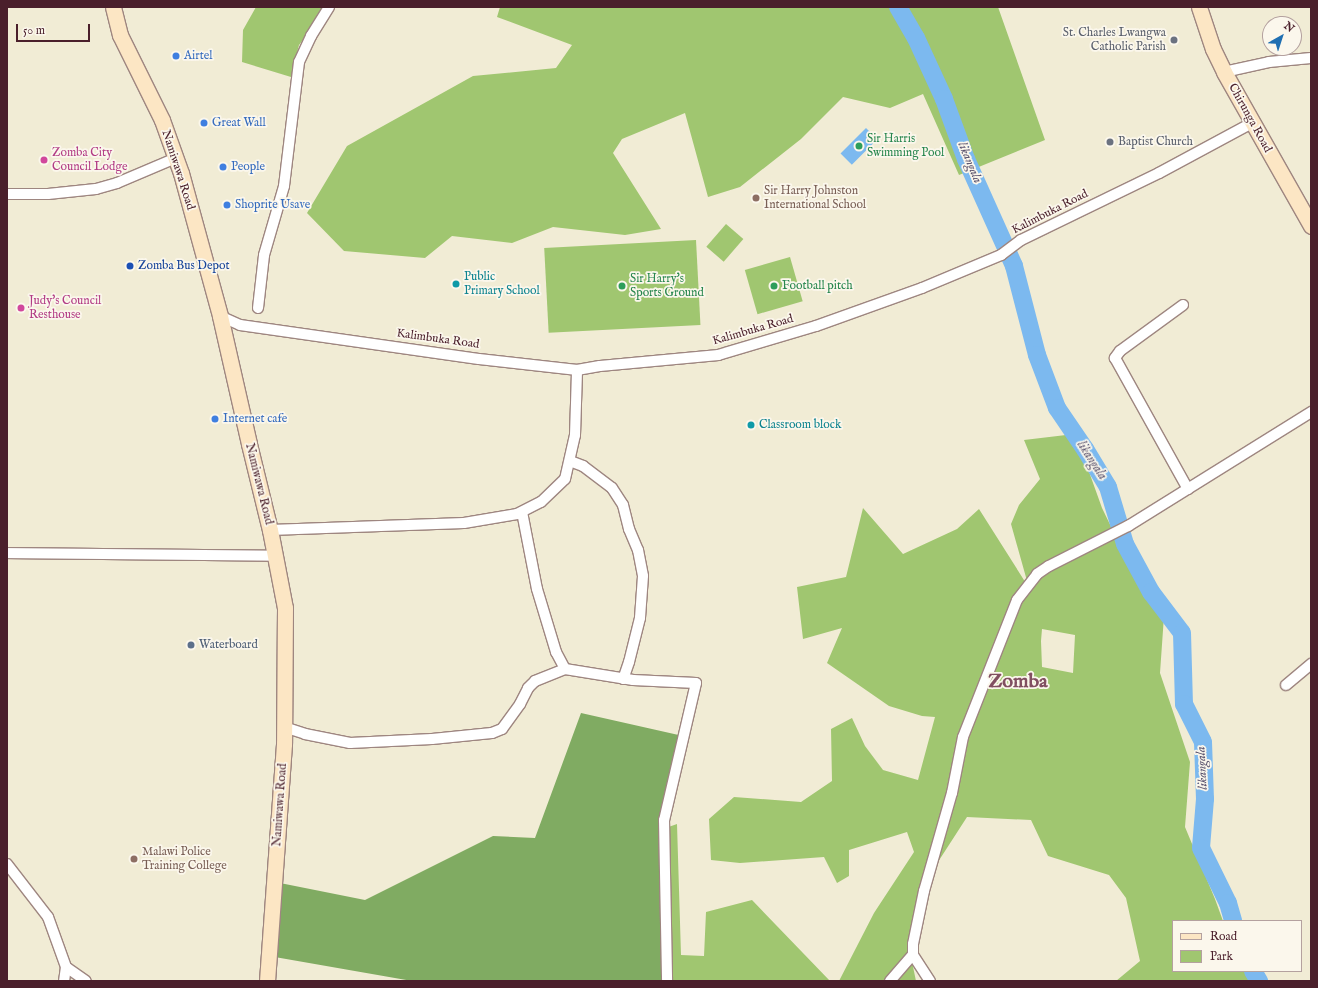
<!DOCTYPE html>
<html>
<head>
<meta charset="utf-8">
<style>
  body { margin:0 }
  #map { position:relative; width:1318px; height:988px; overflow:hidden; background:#f1ecd5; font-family:"IM FELL English",serif }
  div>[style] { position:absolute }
  .green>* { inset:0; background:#a0c670; transform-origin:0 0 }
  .forest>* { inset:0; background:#80ab62 }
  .water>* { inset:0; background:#7cb9ef; transform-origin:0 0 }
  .river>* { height:18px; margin:-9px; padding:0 9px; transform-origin:9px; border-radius:9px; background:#7cb9ef }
  .roads { filter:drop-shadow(1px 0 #9e8680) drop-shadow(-1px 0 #9e8680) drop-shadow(0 1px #9e8680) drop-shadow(0 -1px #9e8680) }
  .street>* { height:10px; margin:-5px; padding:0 5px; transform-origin:5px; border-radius:5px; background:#fff }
  .secondary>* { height:15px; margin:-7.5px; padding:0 7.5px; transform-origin:7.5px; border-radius:7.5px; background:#fce6c4 }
  .dots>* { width:11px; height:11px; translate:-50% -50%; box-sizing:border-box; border:2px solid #fbf7ec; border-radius:50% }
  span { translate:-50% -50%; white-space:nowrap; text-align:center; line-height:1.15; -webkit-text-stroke:3.5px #fbf7ec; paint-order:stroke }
  .worship-label { font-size:12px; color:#5b616d }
  .right { translate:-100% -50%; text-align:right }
  .left { translate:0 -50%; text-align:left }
  .shop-label { font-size:12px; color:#366cbe }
  .street-label { font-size:12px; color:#4a1f2b }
  .leisure-label { font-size:12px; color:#27864d }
  .hotel-label { font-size:12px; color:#b23c85 }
  .education-label { font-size:12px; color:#785e54 }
  .transit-label { font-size:12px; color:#164399 }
  .culture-label { font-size:12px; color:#0d838f }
  .service-label { font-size:12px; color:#4e5e75 }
  .water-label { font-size:13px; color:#5c5570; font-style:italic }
  .town-label { font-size:20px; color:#814f61; font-weight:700 }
  .frame { position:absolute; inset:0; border:8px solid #4a1f2b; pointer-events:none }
  .legend { position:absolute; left:1172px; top:920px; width:130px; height:52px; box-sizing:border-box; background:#fbf7ec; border:1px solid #b4a19f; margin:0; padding:5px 7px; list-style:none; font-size:12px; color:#4a1f2b }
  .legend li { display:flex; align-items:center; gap:8px; height:20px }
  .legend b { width:20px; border:1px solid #b4a19f }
  .north { position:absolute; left:1262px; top:16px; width:40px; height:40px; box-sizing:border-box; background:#fbf7ec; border:1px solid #b4a19f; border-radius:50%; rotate:39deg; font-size:11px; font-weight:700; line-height:16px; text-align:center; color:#4a1f2b }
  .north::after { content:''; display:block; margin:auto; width:14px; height:18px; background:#1f6fb2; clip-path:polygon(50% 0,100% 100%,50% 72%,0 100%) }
  .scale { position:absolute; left:16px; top:24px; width:74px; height:18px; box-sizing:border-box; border:2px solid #4a1f2b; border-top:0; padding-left:5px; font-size:12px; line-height:14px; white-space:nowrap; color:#4a1f2b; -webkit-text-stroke:3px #fbf7ec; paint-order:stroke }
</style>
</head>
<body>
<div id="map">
  <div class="green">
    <i style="clip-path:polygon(256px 7px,328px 7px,299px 45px,291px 77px,242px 62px,243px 30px)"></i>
    <i style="clip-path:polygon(500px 7px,998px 7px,1045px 140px,959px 175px,923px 94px,890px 108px,843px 97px,801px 139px,740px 187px,708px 197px,685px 113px,622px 139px,613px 153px,661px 229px,625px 235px,553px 227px,512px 243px,452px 236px,425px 258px,344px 251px,307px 213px,347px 146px,473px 76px,556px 68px,572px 45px,497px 17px)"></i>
    <i style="left:726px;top:224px;width:23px;height:30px;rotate:41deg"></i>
    <i style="left:696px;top:240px;width:85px;height:152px;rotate:87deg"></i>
    <i style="left:790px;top:257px;width:46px;height:47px;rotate:74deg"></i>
    <i style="clip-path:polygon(evenodd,1066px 435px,1083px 455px,1102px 508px,1119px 543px,1124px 558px,1164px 616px,1160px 673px,1190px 762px,1185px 827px,1215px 899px,1223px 921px,1173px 921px,1173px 971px,1251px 971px,1255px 981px,1116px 981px,1140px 961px,1126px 898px,1109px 875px,1048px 856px,1031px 820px,967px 817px,936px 865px,911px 957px,916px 981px,839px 981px,874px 913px,914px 852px,907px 832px,849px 850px,849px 876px,837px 883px,824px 857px,740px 863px,711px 860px,709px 819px,734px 797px,801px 802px,832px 781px,831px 729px,852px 718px,865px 746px,883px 770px,918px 780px,935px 717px,922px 716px,889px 706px,827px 663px,842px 628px,803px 639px,797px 587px,846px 577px,863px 508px,903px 554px,957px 529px,979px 509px,1029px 588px,1011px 524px,1019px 505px,1040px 479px,1024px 440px,1066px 435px,1042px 629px,1075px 635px,1073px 673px,1042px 667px,1041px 641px,1042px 629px)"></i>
    <i style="clip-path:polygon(677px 824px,681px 955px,704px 956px,706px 912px,752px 900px,830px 981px,663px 981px,660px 830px)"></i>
  </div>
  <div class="forest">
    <i style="clip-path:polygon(581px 713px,683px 736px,660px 830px,663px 981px,412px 981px,269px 956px,275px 882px,365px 900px,493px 836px,535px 838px)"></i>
  </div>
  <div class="water">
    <i style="left:866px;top:128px;width:16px;height:36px;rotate:45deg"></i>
  </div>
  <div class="river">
    <i style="left:898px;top:7px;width:36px;rotate:60deg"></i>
    <i style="left:916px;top:38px;width:67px;rotate:65.3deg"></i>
    <i style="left:944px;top:99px;width:64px;rotate:69.9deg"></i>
    <i style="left:966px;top:159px;width:117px;rotate:65.8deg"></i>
    <i style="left:1014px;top:266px;width:92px;rotate:75.5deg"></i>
    <i style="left:1037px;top:355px;width:57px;rotate:69.3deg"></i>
    <i style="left:1057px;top:408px;width:50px;rotate:55.7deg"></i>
    <i style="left:1085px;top:449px;width:44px;rotate:58.8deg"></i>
    <i style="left:1108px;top:487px;width:59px;rotate:73.4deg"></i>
    <i style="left:1125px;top:544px;width:55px;rotate:61.6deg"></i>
    <i style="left:1151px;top:592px;width:51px;rotate:52.9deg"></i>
    <i style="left:1182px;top:633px;width:71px;rotate:88.4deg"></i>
    <i style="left:1184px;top:704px;width:42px;rotate:63.4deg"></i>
    <i style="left:1203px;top:742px;width:57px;rotate:88deg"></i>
    <i style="left:1205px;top:799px;width:49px;rotate:94.7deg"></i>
    <i style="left:1201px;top:848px;width:61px;rotate:63.9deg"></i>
    <i style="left:1228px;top:903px;width:19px;rotate:74deg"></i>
    <i style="left:1253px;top:971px;width:12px;rotate:59deg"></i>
  </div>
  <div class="roads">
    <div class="street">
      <i style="left:1224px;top:72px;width:46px;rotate:-12.5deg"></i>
      <i style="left:1269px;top:62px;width:42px;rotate:-5.4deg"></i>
      <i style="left:7px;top:194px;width:41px"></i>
      <i style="left:48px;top:194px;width:48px;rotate:-5.9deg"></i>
      <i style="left:96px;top:189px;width:22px;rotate:-16deg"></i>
      <i style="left:117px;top:183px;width:64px;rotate:-23deg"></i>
      <i style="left:1183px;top:305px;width:78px;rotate:143.9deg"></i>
      <i style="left:1120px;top:351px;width:9px;rotate:126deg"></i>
      <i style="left:1115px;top:358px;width:150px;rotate:60.9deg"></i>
      <i style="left:258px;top:308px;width:53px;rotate:-83.5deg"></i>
      <i style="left:264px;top:255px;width:72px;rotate:-73.8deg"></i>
      <i style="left:284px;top:186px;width:125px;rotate:-83.1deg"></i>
      <i style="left:299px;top:62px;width:29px;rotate:-65deg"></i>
      <i style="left:311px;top:36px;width:34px;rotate:-58deg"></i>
      <i style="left:220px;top:316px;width:22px;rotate:24deg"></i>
      <i style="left:240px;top:325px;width:241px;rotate:8.1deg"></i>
      <i style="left:479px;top:359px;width:99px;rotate:6.4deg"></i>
      <i style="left:577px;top:370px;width:23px;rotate:-10deg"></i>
      <i style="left:600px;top:366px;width:119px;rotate:-5.3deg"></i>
      <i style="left:718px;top:355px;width:102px;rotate:-16.5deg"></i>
      <i style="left:816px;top:326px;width:113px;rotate:-19.7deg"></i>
      <i style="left:922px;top:288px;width:86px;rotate:-22.7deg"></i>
      <i style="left:1001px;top:255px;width:25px;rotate:-37deg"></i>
      <i style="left:1021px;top:240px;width:153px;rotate:-25.9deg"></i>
      <i style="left:1159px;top:173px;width:106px;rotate:-28.3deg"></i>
      <i style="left:570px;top:461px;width:14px;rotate:21deg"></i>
      <i style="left:583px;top:466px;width:36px;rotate:37deg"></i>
      <i style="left:612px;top:488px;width:20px;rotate:57deg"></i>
      <i style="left:623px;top:505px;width:25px;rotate:76deg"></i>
      <i style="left:629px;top:529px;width:23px;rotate:67deg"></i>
      <i style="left:638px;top:550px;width:26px;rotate:79deg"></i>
      <i style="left:643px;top:576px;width:42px;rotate:94.1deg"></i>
      <i style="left:640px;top:618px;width:45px;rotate:104deg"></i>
      <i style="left:629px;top:662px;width:18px;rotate:109deg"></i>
      <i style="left:522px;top:512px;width:78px;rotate:79deg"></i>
      <i style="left:537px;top:589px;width:66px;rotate:73.2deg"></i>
      <i style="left:556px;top:652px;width:19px;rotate:62deg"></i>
      <i style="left:270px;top:530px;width:194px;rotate:-2.1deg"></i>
      <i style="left:464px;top:523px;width:54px;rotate:-9.6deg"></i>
      <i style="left:517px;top:514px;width:27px;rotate:-27deg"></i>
      <i style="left:541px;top:502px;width:33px;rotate:-44deg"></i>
      <i style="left:565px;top:479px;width:45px;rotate:-77.2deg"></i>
      <i style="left:575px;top:435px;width:65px;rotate:-88.2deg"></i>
      <i style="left:7px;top:553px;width:267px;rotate:0.6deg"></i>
      <i style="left:1286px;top:685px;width:33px;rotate:-40deg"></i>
      <i style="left:284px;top:727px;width:22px;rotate:18deg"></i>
      <i style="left:305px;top:734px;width:46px;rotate:11.3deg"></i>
      <i style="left:350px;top:743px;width:82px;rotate:-2.8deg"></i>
      <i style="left:432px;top:739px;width:60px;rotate:-5.7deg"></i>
      <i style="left:492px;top:733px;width:11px;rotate:-22deg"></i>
      <i style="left:502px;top:729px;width:31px;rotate:-54deg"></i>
      <i style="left:520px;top:704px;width:18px;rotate:-63deg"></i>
      <i style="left:528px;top:688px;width:10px;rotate:-45deg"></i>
      <i style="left:535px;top:681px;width:32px;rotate:-22deg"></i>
      <i style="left:565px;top:669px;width:69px;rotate:9.2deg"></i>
      <i style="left:633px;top:680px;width:63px;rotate:2.7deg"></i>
      <i style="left:696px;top:683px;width:141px;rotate:103.1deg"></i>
      <i style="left:664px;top:820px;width:161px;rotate:88.9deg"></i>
      <i style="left:7px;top:864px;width:67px;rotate:52.3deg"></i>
      <i style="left:48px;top:917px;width:53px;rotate:70.2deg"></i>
      <i style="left:66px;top:967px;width:14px;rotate:98deg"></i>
      <i style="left:913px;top:955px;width:31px;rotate:57deg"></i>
      <i style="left:66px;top:967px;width:24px;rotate:35deg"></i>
      <i style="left:890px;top:981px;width:35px;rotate:-49deg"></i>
      <i style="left:913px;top:955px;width:11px;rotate:-90deg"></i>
      <i style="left:913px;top:944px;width:54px;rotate:-78.3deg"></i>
      <i style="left:924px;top:891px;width:102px;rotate:-74.1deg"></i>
      <i style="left:952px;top:793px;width:57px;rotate:-78.9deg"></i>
      <i style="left:963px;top:737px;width:147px;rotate:-68.5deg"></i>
      <i style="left:1017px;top:600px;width:33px;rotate:-52deg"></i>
      <i style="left:1037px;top:574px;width:14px;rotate:-34deg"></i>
      <i style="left:1049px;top:566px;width:89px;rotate:-26.9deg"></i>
      <i style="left:1128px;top:526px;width:216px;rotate:-31.9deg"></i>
    </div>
    <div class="secondary">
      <i style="left:113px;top:7px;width:29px;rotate:76deg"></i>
      <i style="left:120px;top:35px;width:95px;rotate:63.7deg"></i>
      <i style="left:162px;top:120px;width:56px;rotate:70.3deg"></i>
      <i style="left:181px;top:173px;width:148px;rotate:74.7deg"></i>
      <i style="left:220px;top:316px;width:131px;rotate:77.2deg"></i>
      <i style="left:249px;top:444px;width:89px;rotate:76.3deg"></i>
      <i style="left:270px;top:530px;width:79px;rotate:79.1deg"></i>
      <i style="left:285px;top:608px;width:136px;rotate:90.4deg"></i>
      <i style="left:284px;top:744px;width:238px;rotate:94.1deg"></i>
      <i style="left:1199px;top:7px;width:44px;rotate:71.6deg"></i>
      <i style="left:1213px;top:49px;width:25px;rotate:64deg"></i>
      <i style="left:1224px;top:72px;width:177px;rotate:60.5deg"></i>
    </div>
  </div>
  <div class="dots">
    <i style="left:1174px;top:40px;background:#6b7280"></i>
    <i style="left:176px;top:56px;background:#3f7fe0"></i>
    <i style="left:204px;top:123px;background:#3f7fe0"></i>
    <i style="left:1110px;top:142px;background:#6b7280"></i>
    <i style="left:859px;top:146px;background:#2e9e5b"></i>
    <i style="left:44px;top:160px;background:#d1479c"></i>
    <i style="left:223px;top:167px;background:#3f7fe0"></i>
    <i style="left:756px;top:198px;background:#8d6e63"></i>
    <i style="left:227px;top:205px;background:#3f7fe0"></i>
    <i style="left:130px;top:266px;background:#1a4fb4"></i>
    <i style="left:456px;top:284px;background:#0f9aa8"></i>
    <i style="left:622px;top:286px;background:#2e9e5b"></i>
    <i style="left:774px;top:286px;background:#2e9e5b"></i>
    <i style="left:21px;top:308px;background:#d1479c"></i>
    <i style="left:215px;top:419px;background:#3f7fe0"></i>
    <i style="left:751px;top:425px;background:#0f9aa8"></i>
    <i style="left:191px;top:645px;background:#5c6f8a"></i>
    <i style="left:134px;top:859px;background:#8d6e63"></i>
  </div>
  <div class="worship-label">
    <span class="right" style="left:1166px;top:40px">St. Charles Lwangwa<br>Catholic Parish</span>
    <span class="left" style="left:1118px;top:142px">Baptist Church</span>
  </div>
  <div class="shop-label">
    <span class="left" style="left:184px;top:56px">Airtel</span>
    <span class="left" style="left:212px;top:123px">Great Wall</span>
    <span class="left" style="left:231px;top:167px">People</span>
    <span class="left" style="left:235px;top:205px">Shoprite Usave</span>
    <span class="left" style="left:223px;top:419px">Internet cafe</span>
  </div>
  <div class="street-label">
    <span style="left:1250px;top:118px;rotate:61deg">Chirunga Road</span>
    <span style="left:178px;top:170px;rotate:72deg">Namiwawa Road</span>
    <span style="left:1050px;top:212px;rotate:-27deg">Kalimbuka Road</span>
    <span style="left:753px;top:330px;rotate:-16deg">Kalimbuka Road</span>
    <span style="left:438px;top:339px;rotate:8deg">Kalimbuka Road</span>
    <span style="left:259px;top:484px;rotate:76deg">Namiwawa Road</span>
    <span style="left:280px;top:805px;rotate:-86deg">Namiwawa Road</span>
  </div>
  <div class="leisure-label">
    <span class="left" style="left:867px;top:146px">Sir Harris<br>Swimming Pool</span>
    <span class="left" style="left:630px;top:286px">Sir Harry's<br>Sports Ground</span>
    <span class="left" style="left:782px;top:286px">Football pitch</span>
  </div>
  <div class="hotel-label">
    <span class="left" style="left:52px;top:160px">Zomba City<br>Council Lodge</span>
    <span class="left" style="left:29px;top:308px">Judy's Council<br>Resthouse</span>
  </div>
  <div class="education-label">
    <span class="left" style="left:764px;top:198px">Sir Harry Johnston<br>International School</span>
    <span class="left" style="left:142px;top:859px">Malawi Police<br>Training College</span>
  </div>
  <div class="transit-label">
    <span class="left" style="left:138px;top:266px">Zomba Bus Depot</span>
  </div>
  <div class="culture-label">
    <span class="left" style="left:464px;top:284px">Public<br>Primary School</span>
    <span class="left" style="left:759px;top:425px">Classroom block</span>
  </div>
  <div class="service-label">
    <span class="left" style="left:199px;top:645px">Waterboard</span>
  </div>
  <div class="water-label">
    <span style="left:969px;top:163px;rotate:67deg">likangala</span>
    <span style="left:1091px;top:461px;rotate:57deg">likangala</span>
    <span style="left:1203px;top:768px;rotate:-93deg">likangala</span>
  </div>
  <div class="town-label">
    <span style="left:1018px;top:681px">Zomba</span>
  </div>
  <div class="frame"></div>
  <ul class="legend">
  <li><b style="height:5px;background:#fce6c4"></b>Road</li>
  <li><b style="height:11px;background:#a0c670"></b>Park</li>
  </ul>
  <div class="north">N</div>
  <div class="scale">50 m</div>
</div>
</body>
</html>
